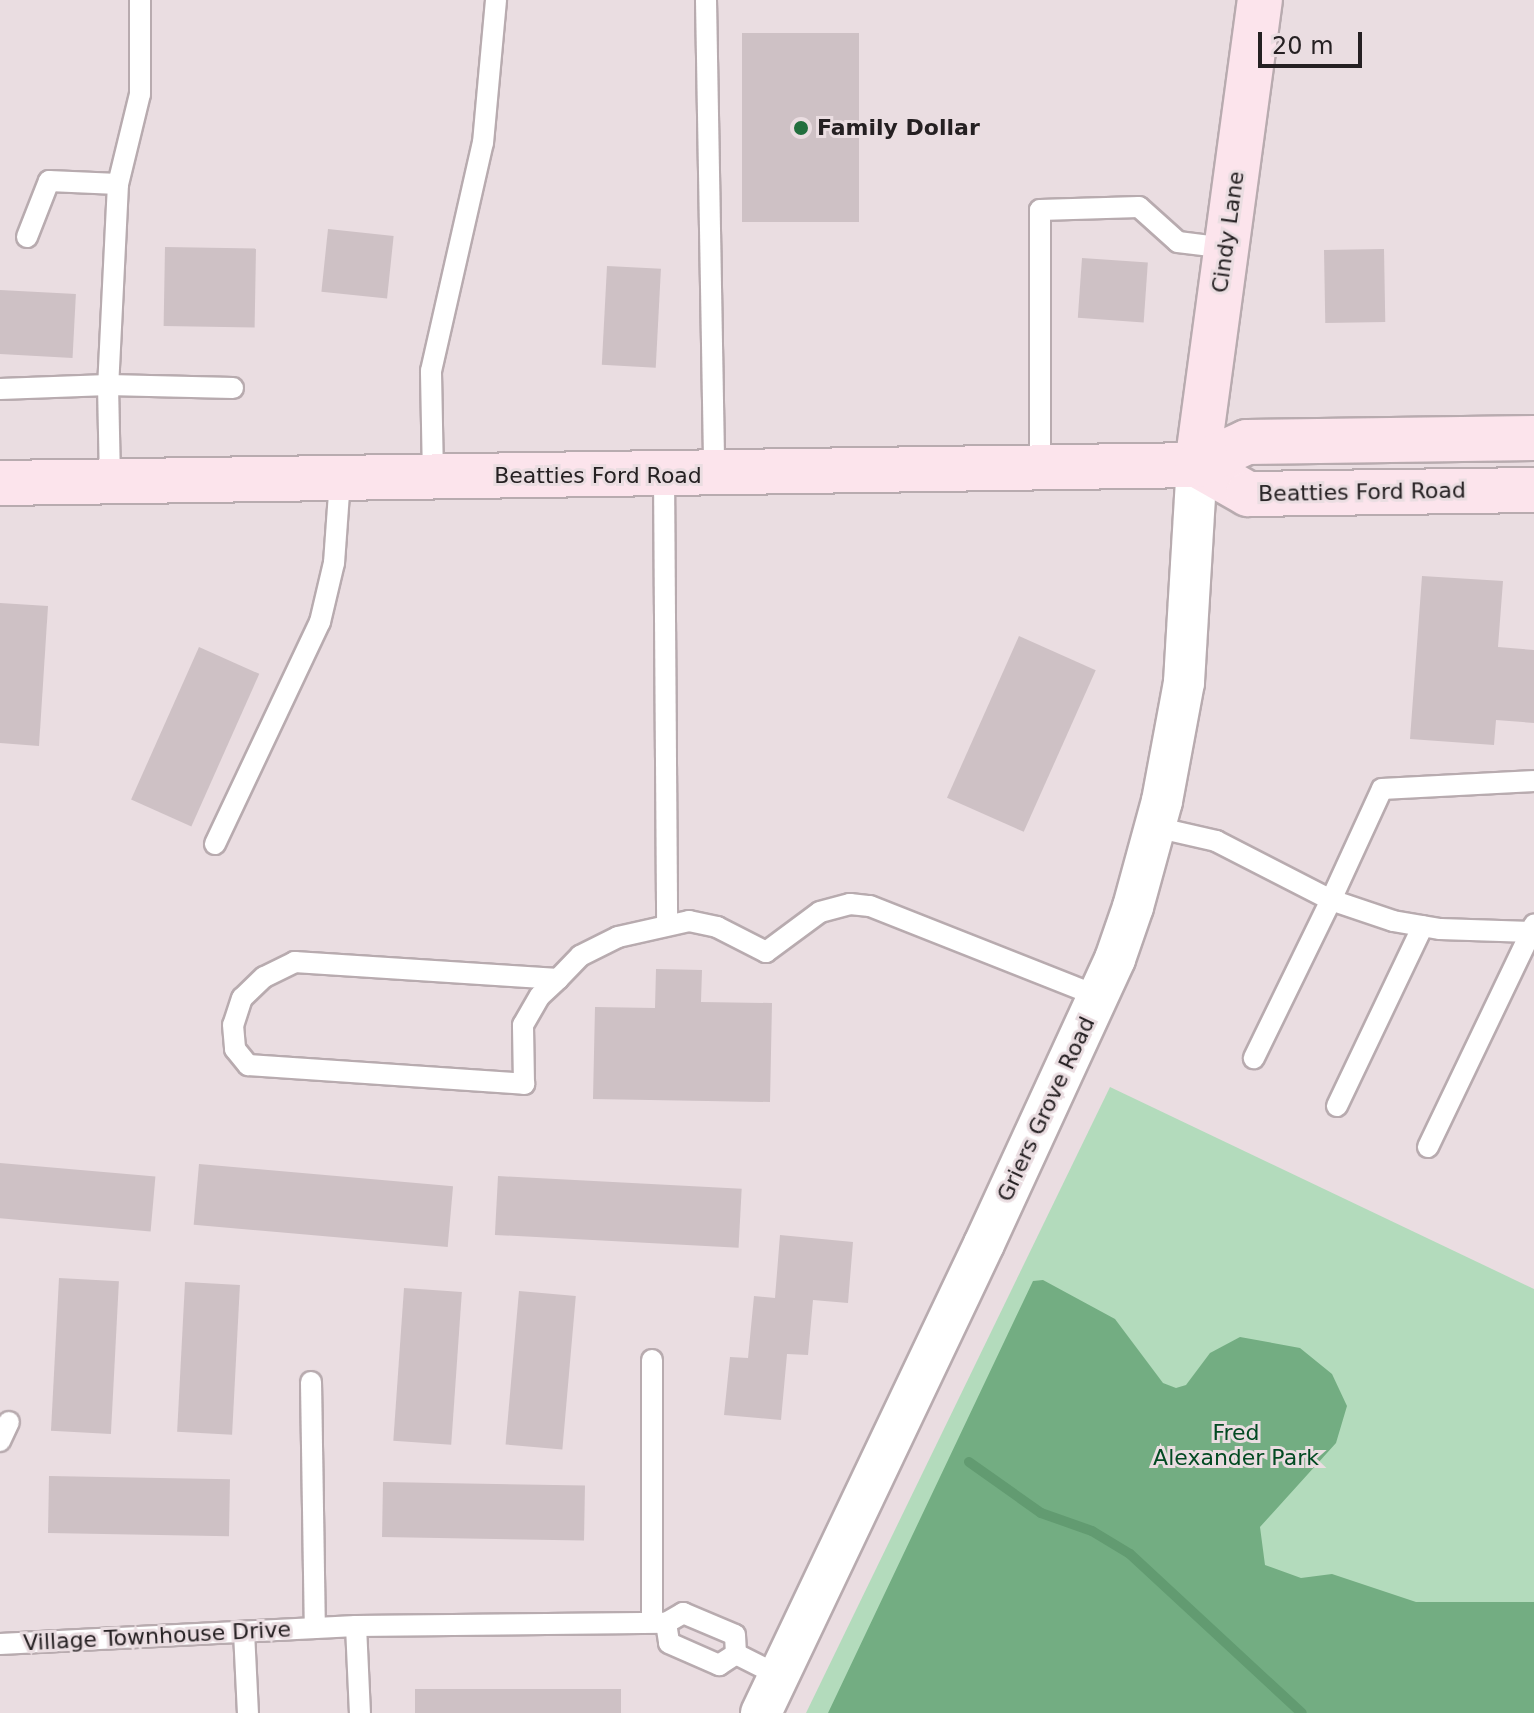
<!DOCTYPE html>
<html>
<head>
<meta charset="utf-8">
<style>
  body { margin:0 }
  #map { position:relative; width:1534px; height:1713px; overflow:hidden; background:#eadde1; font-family:"DejaVu Sans",sans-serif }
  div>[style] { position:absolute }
  .green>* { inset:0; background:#b3dbbc }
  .forest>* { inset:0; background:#73ad82 }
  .stream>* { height:10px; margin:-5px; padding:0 5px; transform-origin:5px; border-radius:5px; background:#629b71 }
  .building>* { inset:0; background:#cec1c5; transform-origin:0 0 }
  .roads { filter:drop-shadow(2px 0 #b8abaf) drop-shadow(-2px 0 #b8abaf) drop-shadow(0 2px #b8abaf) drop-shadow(0 -2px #b8abaf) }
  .service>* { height:20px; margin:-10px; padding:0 10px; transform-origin:10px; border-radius:10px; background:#fff }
  .minor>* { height:40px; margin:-20px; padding:0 20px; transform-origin:20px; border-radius:20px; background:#fff }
  .secondary>* { height:44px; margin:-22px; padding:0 22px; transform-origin:22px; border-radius:22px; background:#fce4ec }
  .dots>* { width:22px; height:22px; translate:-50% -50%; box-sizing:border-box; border:4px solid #eadde1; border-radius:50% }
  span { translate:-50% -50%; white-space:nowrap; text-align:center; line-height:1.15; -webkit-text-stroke:6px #eadde1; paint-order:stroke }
  .poi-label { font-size:22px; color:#252022; font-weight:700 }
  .left { translate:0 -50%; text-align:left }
  .street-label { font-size:22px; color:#252022 }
  .park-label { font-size:22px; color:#024a22 }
  .scale { position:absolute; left:1258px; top:32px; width:104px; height:36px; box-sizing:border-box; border:4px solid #252022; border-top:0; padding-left:10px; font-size:24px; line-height:28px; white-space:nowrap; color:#252022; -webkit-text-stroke:6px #eadde1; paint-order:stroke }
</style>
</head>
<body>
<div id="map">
  <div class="green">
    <i style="clip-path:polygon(1110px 1087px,1534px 1289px,1534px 1713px,806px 1713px)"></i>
  </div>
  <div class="forest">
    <i style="clip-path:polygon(1043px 1280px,1115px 1319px,1163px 1383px,1176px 1388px,1186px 1385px,1210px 1353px,1240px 1337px,1300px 1348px,1332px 1374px,1347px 1406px,1336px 1443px,1260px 1527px,1265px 1565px,1301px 1578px,1332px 1574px,1416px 1602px,1534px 1602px,1534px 1713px,828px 1713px,1033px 1281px)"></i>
  </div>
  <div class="stream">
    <i style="left:969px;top:1462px;width:88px;rotate:35.3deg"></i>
    <i style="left:1041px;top:1513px;width:54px;rotate:19.4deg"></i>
    <i style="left:1092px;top:1531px;width:44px;rotate:31.2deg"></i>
    <i style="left:1130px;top:1554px;width:234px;rotate:42.8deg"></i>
  </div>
  <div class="building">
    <i style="left:859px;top:33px;width:189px;height:117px;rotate:90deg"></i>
    <i style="left:328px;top:229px;width:66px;height:63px;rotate:6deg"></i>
    <i style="left:165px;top:247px;width:91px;height:79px;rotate:1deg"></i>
    <i style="left:1384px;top:249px;width:73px;height:60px;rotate:89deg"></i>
    <i style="left:1082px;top:258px;width:66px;height:60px;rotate:4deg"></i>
    <i style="left:607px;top:266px;width:54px;height:99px;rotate:3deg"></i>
    <i style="left:0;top:290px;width:76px;height:64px;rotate:3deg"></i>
    <i style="clip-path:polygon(1422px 576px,1503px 581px,1498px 647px,1534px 650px,1534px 723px,1496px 720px,1494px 745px,1410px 739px)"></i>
    <i style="clip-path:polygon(0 603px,48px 606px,39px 746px,0 743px)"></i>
    <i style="left:1019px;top:636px;width:84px;height:177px;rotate:24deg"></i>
    <i style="left:199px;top:647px;width:66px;height:167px;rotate:24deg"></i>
    <i style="clip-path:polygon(656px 969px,702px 970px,701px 1002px,772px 1003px,770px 1102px,593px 1099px,595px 1007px,655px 1008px)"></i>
    <i style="left:0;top:1163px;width:156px;height:55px;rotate:5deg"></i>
    <i style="left:199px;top:1164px;width:255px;height:61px;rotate:5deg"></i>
    <i style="left:498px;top:1176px;width:244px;height:59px;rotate:3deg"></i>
    <i style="clip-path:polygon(780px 1235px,853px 1242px,848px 1303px,813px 1300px,808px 1355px,787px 1354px,781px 1420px,724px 1415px,730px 1357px,748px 1358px,754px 1296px,775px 1298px)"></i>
    <i style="left:59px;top:1278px;width:60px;height:153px;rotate:3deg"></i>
    <i style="left:185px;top:1282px;width:55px;height:150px;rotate:3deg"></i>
    <i style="left:404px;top:1288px;width:58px;height:153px;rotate:4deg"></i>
    <i style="left:519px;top:1291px;width:57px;height:154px;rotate:5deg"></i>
    <i style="left:49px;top:1476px;width:181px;height:57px;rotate:1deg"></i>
    <i style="left:383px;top:1482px;width:202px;height:55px;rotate:1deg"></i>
    <i style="left:621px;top:1689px;width:24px;height:206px;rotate:90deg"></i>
  </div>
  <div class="roads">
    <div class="service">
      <i style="left:140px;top:0;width:94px;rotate:90deg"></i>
      <i style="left:140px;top:94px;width:93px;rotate:103.7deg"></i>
      <i style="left:118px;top:184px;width:201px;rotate:92.8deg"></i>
      <i style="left:108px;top:385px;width:125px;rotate:1.4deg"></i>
      <i style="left:706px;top:0;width:475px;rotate:89deg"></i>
      <i style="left:27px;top:237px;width:60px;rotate:-68.6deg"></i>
      <i style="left:49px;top:181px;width:69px;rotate:2.5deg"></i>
      <i style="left:0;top:389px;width:108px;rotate:-2.1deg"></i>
      <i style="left:108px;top:385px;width:95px;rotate:88.8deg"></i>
      <i style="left:1040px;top:468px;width:258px;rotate:-90deg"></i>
      <i style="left:1040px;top:210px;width:99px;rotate:-1.7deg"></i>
      <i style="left:1139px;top:207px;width:52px;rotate:41.9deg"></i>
      <i style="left:1178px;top:242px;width:48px;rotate:7.1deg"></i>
      <i style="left:664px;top:474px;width:449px;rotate:89.6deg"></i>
      <i style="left:433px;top:477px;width:106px;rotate:-91.1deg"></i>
      <i style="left:431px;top:371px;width:234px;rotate:-77.2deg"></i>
      <i style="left:483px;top:143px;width:144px;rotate:-84.8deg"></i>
      <i style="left:1534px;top:781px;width:152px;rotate:177deg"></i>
      <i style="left:1382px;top:789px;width:122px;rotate:114.7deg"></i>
      <i style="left:1331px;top:900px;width:65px;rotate:18.7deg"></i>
      <i style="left:1393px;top:921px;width:48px;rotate:9.7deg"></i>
      <i style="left:1440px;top:929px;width:91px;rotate:1.9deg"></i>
      <i style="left:1531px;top:932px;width:8px;rotate:-67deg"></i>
      <i style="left:1155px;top:827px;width:63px;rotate:12.9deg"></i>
      <i style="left:1216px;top:841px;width:129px;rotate:27.2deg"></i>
      <i style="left:1331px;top:900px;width:176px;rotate:116deg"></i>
      <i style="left:215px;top:844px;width:246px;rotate:-64.7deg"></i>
      <i style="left:320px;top:622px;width:61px;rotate:-76.7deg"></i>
      <i style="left:334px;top:563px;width:84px;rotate:-85.9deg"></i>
      <i style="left:558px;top:979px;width:264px;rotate:-176.3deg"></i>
      <i style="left:295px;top:962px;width:34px;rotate:154deg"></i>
      <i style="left:264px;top:977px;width:30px;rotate:136deg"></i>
      <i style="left:242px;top:998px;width:28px;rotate:108deg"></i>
      <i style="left:233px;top:1025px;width:24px;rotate:85deg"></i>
      <i style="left:235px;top:1049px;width:21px;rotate:51deg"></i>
      <i style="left:248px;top:1065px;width:277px;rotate:3.9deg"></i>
      <i style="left:524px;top:1084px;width:59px;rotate:-91deg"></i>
      <i style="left:523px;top:1025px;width:34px;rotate:-60deg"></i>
      <i style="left:540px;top:996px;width:25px;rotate:-43deg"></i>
      <i style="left:558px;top:979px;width:32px;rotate:-46deg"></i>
      <i style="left:580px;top:956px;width:42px;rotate:-26.6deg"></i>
      <i style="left:618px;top:937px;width:73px;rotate:-12.7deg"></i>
      <i style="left:689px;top:921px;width:29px;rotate:12deg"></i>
      <i style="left:717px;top:927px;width:55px;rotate:27deg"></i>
      <i style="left:766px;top:952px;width:67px;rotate:-36.5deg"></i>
      <i style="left:820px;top:912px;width:31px;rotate:-15deg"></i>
      <i style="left:850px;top:904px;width:20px;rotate:6deg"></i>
      <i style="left:870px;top:906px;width:244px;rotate:21.6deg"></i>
      <i style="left:1337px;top:1106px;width:199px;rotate:-64.5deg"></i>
      <i style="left:1428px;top:1147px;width:238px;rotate:-64.4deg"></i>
      <i style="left:311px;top:1382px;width:246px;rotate:89.1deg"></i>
      <i style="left:0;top:1441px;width:21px;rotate:-65deg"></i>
      <i style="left:652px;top:1619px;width:259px;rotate:-90deg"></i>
      <i style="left:666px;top:1623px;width:20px;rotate:81deg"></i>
      <i style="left:669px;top:1643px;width:55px;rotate:23.7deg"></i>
      <i style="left:719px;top:1665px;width:20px;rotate:-33deg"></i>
      <i style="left:356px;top:1626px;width:87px;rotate:87.4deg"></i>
      <i style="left:244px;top:1632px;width:81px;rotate:87.2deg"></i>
      <i style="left:0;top:1644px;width:356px;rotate:-2.9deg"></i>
      <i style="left:356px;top:1626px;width:310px;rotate:-0.6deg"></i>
      <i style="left:666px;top:1623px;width:20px;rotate:-30deg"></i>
      <i style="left:683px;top:1613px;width:56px;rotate:22.9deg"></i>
      <i style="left:735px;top:1635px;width:19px;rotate:87deg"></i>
      <i style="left:736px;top:1654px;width:49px;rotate:26.6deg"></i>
    </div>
    <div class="minor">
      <i style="left:761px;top:1713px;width:519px;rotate:-64.57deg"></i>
      <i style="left:984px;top:1244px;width:314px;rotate:-65.3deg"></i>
      <i style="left:1115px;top:959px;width:55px;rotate:-70.9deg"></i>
      <i style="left:1133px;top:907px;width:110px;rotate:-74.7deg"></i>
      <i style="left:1162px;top:801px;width:121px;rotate:-79.5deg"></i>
      <i style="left:1184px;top:682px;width:217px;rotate:-86.6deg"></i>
    </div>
    <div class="secondary">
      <i style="left:1197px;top:465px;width:469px;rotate:-82.3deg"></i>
      <i style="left:1197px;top:465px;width:59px;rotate:29.6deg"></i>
      <i style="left:1248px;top:494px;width:286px;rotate:-0.8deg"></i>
      <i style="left:0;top:483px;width:1197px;rotate:-0.86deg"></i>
      <i style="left:1197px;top:465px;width:55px;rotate:-24.7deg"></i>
      <i style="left:1247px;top:442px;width:287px;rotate:-0.8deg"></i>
    </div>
  </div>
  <div class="dots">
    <i style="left:801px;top:128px;background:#226f3e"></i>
  </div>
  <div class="poi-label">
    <span class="left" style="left:817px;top:128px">Family Dollar</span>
  </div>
  <div class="street-label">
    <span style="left:1228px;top:232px;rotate:-82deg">Cindy Lane</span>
    <span style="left:598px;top:476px">Beatties Ford Road</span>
    <span style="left:1362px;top:492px;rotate:-1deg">Beatties Ford Road</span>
    <span style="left:1046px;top:1109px;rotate:-65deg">Griers Grove Road</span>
    <span style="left:157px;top:1636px;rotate:-3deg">Village Townhouse Drive</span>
  </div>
  <div class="park-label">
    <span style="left:1236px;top:1445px">Fred<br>Alexander Park</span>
  </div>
  <div class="scale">20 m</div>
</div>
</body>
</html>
